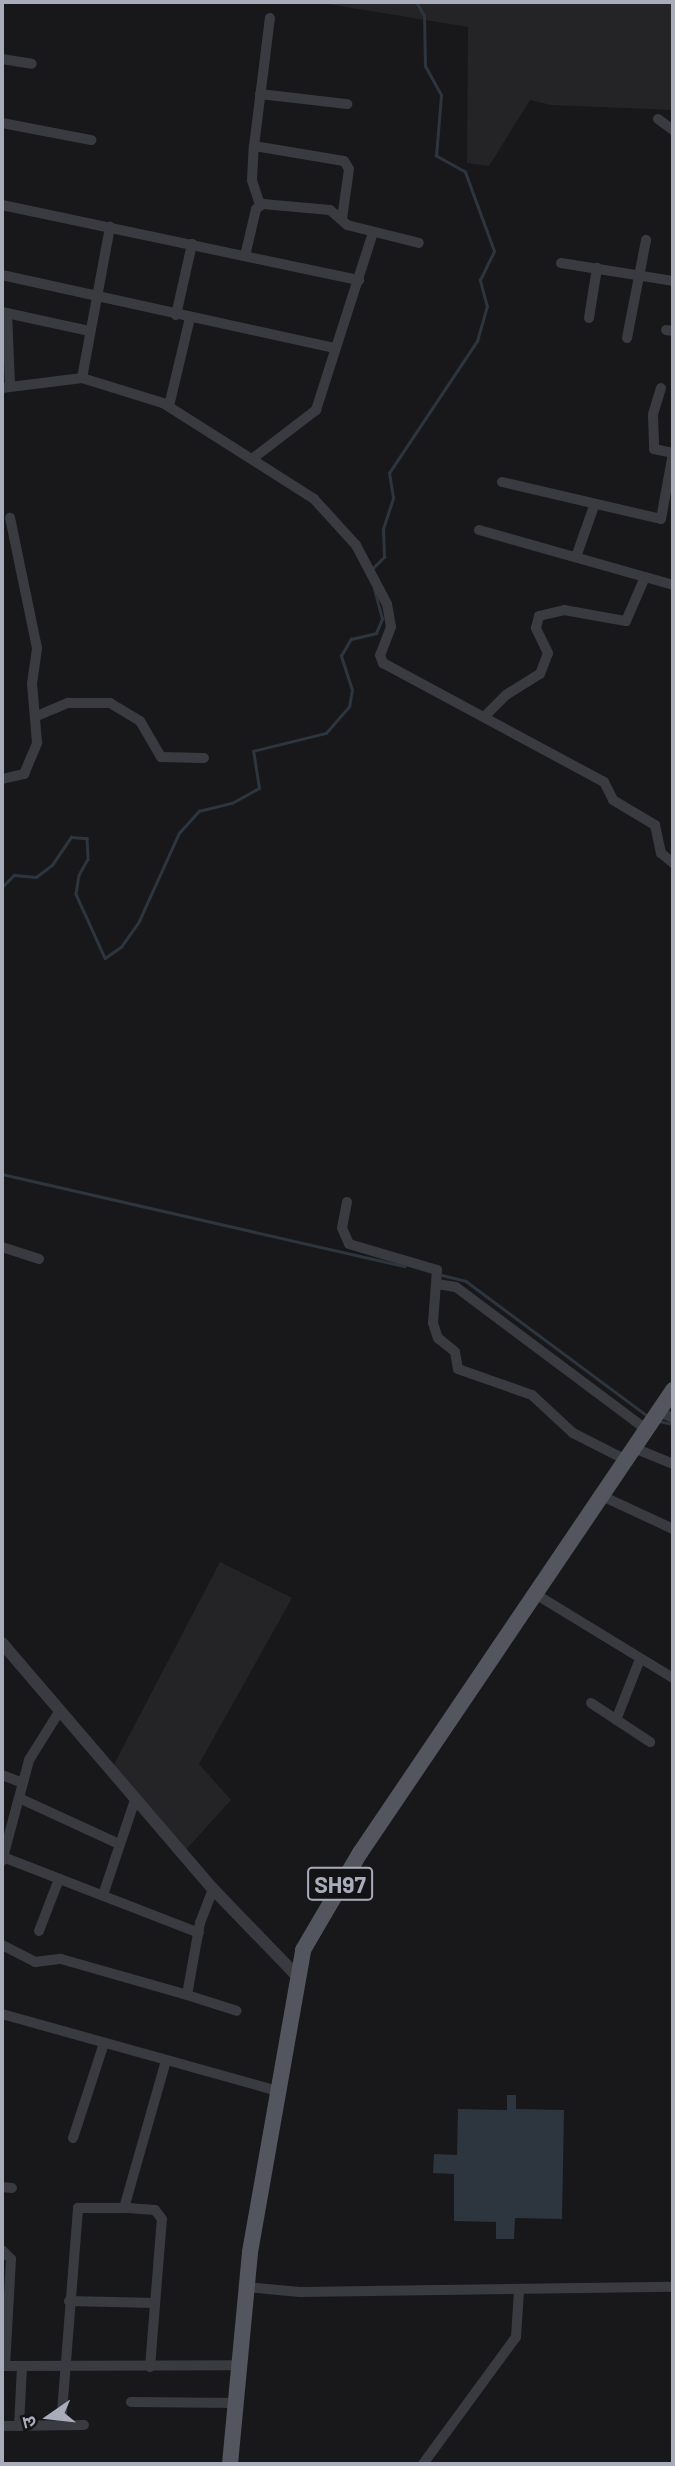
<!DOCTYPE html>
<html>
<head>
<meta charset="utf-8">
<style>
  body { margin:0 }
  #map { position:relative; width:675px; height:2466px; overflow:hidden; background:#18181a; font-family:Barlow,"Noto Sans Devanagari",sans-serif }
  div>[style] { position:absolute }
  .built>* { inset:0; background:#242427 }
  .water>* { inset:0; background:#2d353f }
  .stream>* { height:2.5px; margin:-1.25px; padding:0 1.25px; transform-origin:1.25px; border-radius:1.25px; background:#2d353f }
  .minor>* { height:10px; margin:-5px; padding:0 5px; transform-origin:5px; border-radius:5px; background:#3a3b41 }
  .tertiary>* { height:12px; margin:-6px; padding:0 6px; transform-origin:6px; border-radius:6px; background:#3a3b41 }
  .primary>* { height:16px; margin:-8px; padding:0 8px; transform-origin:8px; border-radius:8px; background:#54565f }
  span { translate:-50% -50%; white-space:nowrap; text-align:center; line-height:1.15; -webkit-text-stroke:6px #131315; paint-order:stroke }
  .shield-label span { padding:2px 5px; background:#131315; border:2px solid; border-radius:5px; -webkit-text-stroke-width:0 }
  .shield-label { font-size:23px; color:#a9adbb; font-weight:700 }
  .frame { position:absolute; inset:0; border:4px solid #a9adbb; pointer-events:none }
  .north { position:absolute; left:14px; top:2382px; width:70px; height:70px; -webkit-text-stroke:5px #131315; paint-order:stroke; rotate:256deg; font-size:19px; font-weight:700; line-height:28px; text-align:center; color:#a9adbb }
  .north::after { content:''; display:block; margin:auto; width:24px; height:32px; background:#a9adbb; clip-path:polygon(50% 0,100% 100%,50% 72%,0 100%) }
</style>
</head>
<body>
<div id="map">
  <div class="built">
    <i style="clip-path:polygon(316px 2px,673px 2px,673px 110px,551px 105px,530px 100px,489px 166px,467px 163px,468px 27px)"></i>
    <i style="clip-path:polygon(220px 1562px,292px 1598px,199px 1764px,231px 1800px,183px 1853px,110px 1772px)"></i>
  </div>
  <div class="water">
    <i style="clip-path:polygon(507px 2095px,516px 2095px,516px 2109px,564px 2110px,562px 2219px,515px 2218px,514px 2239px,496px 2239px,496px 2222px,454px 2221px,454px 2174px,433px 2173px,434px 2154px,457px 2155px,458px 2109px,507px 2110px)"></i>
  </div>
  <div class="stream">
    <i style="left:373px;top:568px;width:16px;rotate:-45deg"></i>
    <i style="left:384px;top:557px;width:28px;rotate:-92deg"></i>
    <i style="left:383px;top:529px;width:33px;rotate:-72deg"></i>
    <i style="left:393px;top:498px;width:25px;rotate:-99deg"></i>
    <i style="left:389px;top:473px;width:159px;rotate:-56.3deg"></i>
    <i style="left:477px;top:341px;width:35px;rotate:-74deg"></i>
    <i style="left:487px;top:307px;width:28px;rotate:-105deg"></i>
    <i style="left:480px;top:280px;width:32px;rotate:-64deg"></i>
    <i style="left:494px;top:251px;width:84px;rotate:-110.2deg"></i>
    <i style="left:465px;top:172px;width:33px;rotate:-151deg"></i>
    <i style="left:436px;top:156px;width:61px;rotate:-85.3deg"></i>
    <i style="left:441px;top:95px;width:33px;rotate:-119deg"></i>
    <i style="left:425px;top:66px;width:50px;rotate:-91.1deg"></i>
    <i style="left:424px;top:16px;width:16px;rotate:-120deg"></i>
    <i style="left:2px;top:887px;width:17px;rotate:-45deg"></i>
    <i style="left:14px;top:875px;width:22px;rotate:5deg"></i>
    <i style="left:36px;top:877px;width:20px;rotate:-37deg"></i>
    <i style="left:52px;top:865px;width:34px;rotate:-56deg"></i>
    <i style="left:71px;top:837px;width:16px;rotate:4deg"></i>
    <i style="left:87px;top:838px;width:21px;rotate:87deg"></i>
    <i style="left:88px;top:859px;width:18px;rotate:119deg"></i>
    <i style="left:79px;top:875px;width:19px;rotate:99deg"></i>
    <i style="left:76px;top:894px;width:70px;rotate:65.6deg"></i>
    <i style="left:105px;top:958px;width:19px;rotate:-35deg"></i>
    <i style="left:121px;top:947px;width:32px;rotate:-55deg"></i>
    <i style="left:139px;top:921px;width:97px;rotate:-65.6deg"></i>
    <i style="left:179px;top:833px;width:30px;rotate:-48deg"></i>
    <i style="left:199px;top:811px;width:34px;rotate:-14deg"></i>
    <i style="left:232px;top:803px;width:31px;rotate:-29deg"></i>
    <i style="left:259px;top:788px;width:37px;rotate:-99deg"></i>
    <i style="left:253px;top:751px;width:75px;rotate:-13.9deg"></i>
    <i style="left:326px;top:733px;width:35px;rotate:-49deg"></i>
    <i style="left:349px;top:707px;width:17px;rotate:-80deg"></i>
    <i style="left:352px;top:690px;width:36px;rotate:-108deg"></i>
    <i style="left:341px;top:656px;width:20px;rotate:-60deg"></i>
    <i style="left:351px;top:639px;width:26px;rotate:-13deg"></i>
    <i style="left:376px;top:633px;width:15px;rotate:-67deg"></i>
    <i style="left:382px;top:619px;width:30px;rotate:-105deg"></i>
    <i style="left:2px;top:1035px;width:1px;rotate:90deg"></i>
    <i style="left:2px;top:1174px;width:413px;rotate:12.9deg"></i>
    <i style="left:442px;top:1275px;width:25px;rotate:14deg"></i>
    <i style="left:466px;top:1281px;width:227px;rotate:36.6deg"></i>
    <i style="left:659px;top:1421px;width:14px;rotate:12deg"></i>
  </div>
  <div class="minor">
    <i style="left:2px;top:59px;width:30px;rotate:9deg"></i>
    <i style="left:260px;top:94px;width:88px;rotate:6.6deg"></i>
    <i style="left:658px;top:119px;width:19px;rotate:36deg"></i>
    <i style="left:2px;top:123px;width:91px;rotate:10.8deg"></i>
    <i style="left:254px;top:146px;width:91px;rotate:9.5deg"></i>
    <i style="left:344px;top:161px;width:9px;rotate:58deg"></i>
    <i style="left:349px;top:169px;width:50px;rotate:98deg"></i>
    <i style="left:2px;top:205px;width:365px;rotate:11.9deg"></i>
    <i style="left:260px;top:205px;width:26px;rotate:-108deg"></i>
    <i style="left:252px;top:180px;width:34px;rotate:-87deg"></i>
    <i style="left:254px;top:146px;width:129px;rotate:-82.9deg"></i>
    <i style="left:245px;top:256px;width:48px;rotate:-76.8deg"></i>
    <i style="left:256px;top:209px;width:9px;rotate:-36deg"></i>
    <i style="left:263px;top:204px;width:67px;rotate:5.1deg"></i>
    <i style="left:330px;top:210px;width:23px;rotate:41deg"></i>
    <i style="left:347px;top:225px;width:74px;rotate:14deg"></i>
    <i style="left:561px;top:263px;width:113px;rotate:9.1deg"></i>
    <i style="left:2px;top:275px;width:341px;rotate:12.4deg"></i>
    <i style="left:2px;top:312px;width:90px;rotate:12.2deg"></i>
    <i style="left:7px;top:313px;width:73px;rotate:87.6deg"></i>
    <i style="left:176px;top:315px;width:73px;rotate:-77.3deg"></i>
    <i style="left:589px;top:318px;width:51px;rotate:-80.9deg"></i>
    <i style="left:666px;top:330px;width:7px;rotate:8deg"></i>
    <i style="left:627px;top:338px;width:100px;rotate:-79deg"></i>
    <i style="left:82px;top:378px;width:154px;rotate:-79.5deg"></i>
    <i style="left:2px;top:388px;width:81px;rotate:-7.1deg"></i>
    <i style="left:82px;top:378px;width:85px;rotate:17.2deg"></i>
    <i style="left:163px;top:403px;width:179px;rotate:32.4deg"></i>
    <i style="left:314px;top:499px;width:62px;rotate:47.6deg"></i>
    <i style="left:356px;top:545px;width:67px;rotate:62.3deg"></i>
    <i style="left:387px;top:604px;width:23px;rotate:80deg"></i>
    <i style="left:391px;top:627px;width:30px;rotate:111deg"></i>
    <i style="left:380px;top:655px;width:9px;rotate:69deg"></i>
    <i style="left:383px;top:663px;width:251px;rotate:28.3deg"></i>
    <i style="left:604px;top:782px;width:20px;rotate:63deg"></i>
    <i style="left:613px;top:800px;width:49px;rotate:30.8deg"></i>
    <i style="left:655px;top:825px;width:29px;rotate:78deg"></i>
    <i style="left:661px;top:853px;width:16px;rotate:40deg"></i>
    <i style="left:661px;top:388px;width:28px;rotate:107deg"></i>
    <i style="left:653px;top:415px;width:34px;rotate:88deg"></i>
    <i style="left:654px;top:449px;width:19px;rotate:12deg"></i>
    <i style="left:169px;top:406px;width:90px;rotate:-76.6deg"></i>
    <i style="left:252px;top:459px;width:81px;rotate:-37.4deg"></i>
    <i style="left:316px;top:410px;width:187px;rotate:-72.2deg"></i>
    <i style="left:502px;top:482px;width:163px;rotate:13.1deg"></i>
    <i style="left:661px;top:519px;width:67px;rotate:-79.7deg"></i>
    <i style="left:479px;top:530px;width:202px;rotate:15.8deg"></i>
    <i style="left:576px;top:557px;width:54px;rotate:-70.6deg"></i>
    <i style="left:37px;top:716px;width:34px;rotate:-23deg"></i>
    <i style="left:68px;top:703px;width:42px"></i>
    <i style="left:110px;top:703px;width:35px;rotate:31deg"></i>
    <i style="left:140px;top:721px;width:42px;rotate:59.7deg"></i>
    <i style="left:161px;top:757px;width:43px;rotate:1.3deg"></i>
    <i style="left:485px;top:716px;width:30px;rotate:-45deg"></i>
    <i style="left:506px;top:695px;width:40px;rotate:-32deg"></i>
    <i style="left:540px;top:674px;width:22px;rotate:-69deg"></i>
    <i style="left:548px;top:653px;width:28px;rotate:-116deg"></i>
    <i style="left:536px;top:628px;width:12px;rotate:-76deg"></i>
    <i style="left:539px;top:616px;width:26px;rotate:-13deg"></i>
    <i style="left:564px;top:610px;width:63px;rotate:10.1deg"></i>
    <i style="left:626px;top:621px;width:48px;rotate:-66.6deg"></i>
    <i style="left:2px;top:779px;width:23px;rotate:-13deg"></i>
    <i style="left:24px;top:774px;width:34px;rotate:-67deg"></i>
    <i style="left:37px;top:743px;width:59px;rotate:-94.8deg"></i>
    <i style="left:32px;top:684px;width:36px;rotate:-82deg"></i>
    <i style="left:37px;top:648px;width:133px;rotate:-101.7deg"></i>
    <i style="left:347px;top:1202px;width:26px;rotate:101deg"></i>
    <i style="left:342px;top:1228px;width:17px;rotate:66deg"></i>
    <i style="left:349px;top:1244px;width:92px;rotate:16.5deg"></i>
    <i style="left:437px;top:1270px;width:53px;rotate:94.3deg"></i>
    <i style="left:433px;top:1323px;width:16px;rotate:72deg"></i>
    <i style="left:438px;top:1338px;width:22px;rotate:39deg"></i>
    <i style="left:455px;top:1352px;width:17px;rotate:80deg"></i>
    <i style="left:458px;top:1369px;width:78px;rotate:19.4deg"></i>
    <i style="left:532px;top:1395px;width:56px;rotate:42.8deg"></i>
    <i style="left:573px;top:1433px;width:59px;rotate:27deg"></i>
    <i style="left:2px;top:1247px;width:39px;rotate:18deg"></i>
    <i style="left:437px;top:1284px;width:19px;rotate:9deg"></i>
    <i style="left:456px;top:1287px;width:239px;rotate:36.8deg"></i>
    <i style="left:659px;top:1412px;width:15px;rotate:23deg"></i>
    <i style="left:634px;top:1448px;width:42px;rotate:22.3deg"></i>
    <i style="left:602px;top:1496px;width:78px;rotate:24.9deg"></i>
    <i style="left:537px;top:1595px;width:159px;rotate:31.4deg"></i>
    <i style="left:591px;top:1703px;width:71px;rotate:33.5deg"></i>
    <i style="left:616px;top:1720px;width:66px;rotate:-68.5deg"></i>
    <i style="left:2px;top:1775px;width:22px;rotate:21deg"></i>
    <i style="left:19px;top:1798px;width:108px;rotate:24.7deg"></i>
    <i style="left:3px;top:1857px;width:210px;rotate:21.2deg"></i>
    <i style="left:2px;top:1861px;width:105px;rotate:-75deg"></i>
    <i style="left:29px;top:1760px;width:57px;rotate:-58deg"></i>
    <i style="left:103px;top:1895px;width:100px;rotate:-71.4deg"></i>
    <i style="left:39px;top:1931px;width:56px;rotate:-69deg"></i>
    <i style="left:2px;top:1945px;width:37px;rotate:27deg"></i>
    <i style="left:35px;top:1962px;width:26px;rotate:-7deg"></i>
    <i style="left:61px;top:1959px;width:131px;rotate:15.9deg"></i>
    <i style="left:187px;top:1995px;width:73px;rotate:-79.8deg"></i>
    <i style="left:200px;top:1923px;width:36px;rotate:-69deg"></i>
    <i style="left:187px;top:1995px;width:52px;rotate:17.7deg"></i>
    <i style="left:2px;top:2014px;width:283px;rotate:15.6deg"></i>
    <i style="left:73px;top:2138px;width:100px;rotate:-71.9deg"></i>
    <i style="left:2px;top:2187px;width:10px;rotate:6deg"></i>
    <i style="left:2px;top:2250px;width:13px;rotate:45deg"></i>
    <i style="left:11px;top:2259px;width:107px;rotate:93.2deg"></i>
    <i style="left:246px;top:2287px;width:54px;rotate:5.3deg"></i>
    <i style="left:300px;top:2292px;width:373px;rotate:-0.8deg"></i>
    <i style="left:69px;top:2301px;width:86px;rotate:1.3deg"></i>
    <i style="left:2px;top:2366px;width:237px;rotate:-0.2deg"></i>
    <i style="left:150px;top:2367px;width:148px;rotate:-85.4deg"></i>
    <i style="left:162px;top:2219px;width:11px;rotate:-128deg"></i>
    <i style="left:155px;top:2210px;width:31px;rotate:-176deg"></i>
    <i style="left:124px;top:2208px;width:153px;rotate:-74.1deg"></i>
    <i style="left:131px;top:2402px;width:105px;rotate:0.5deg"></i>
    <i style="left:61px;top:2425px;width:218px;rotate:-85.5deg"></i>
    <i style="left:78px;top:2208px;width:46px"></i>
    <i style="left:2px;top:2426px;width:82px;rotate:-0.7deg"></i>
    <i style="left:19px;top:2426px;width:60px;rotate:-87.1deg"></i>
    <i style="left:423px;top:2464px;width:157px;rotate:-53.8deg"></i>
    <i style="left:516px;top:2337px;width:47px;rotate:-86.3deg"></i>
  </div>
  <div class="tertiary">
    <i style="left:2px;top:1643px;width:324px;rotate:49.4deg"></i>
    <i style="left:213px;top:1889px;width:120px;rotate:46deg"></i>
  </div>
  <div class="primary">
    <i style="left:230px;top:2464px;width:213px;rotate:-84.6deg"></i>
    <i style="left:250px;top:2252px;width:307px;rotate:-80deg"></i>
    <i style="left:303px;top:1950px;width:113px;rotate:-59.6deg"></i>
    <i style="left:360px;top:1853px;width:559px;rotate:-55.94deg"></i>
  </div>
  <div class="shield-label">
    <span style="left:340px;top:1884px">SH97</span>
  </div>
  <div class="frame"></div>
  <div class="north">उ</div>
</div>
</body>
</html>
